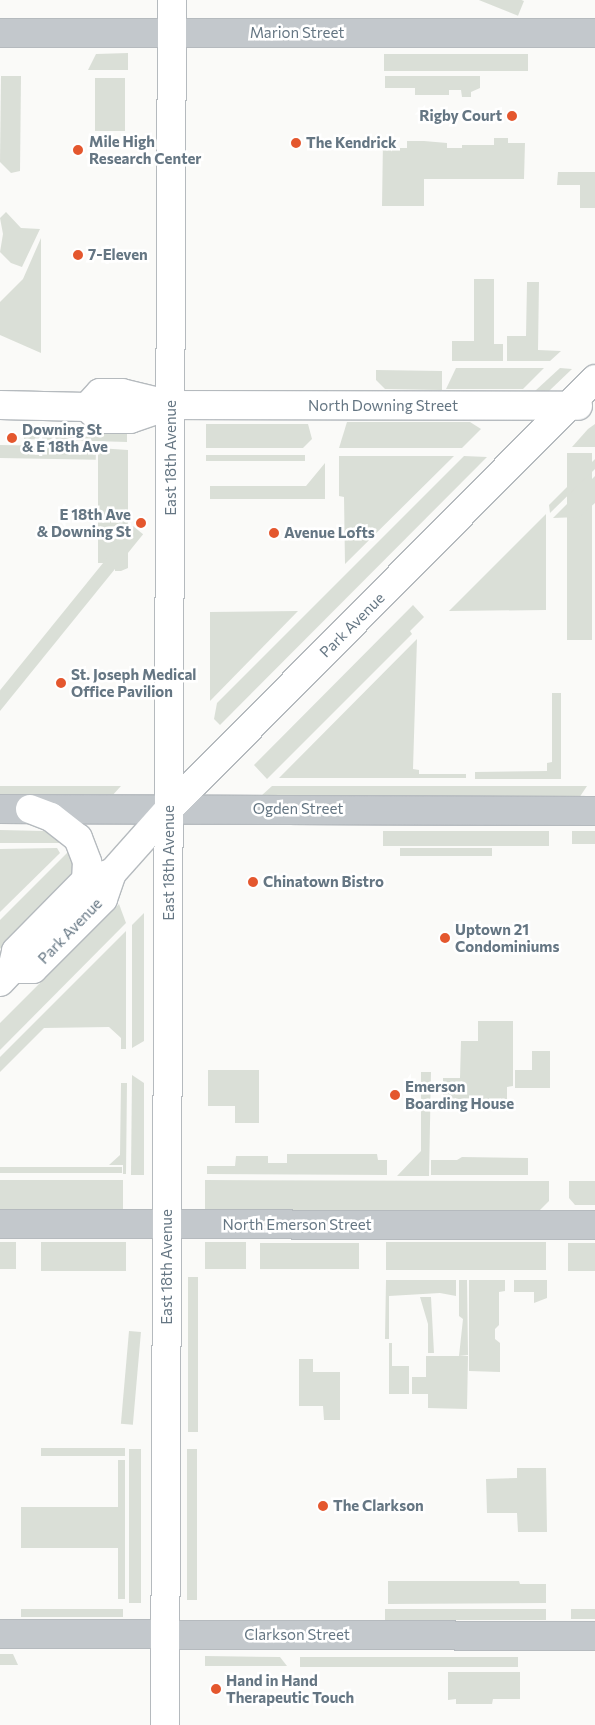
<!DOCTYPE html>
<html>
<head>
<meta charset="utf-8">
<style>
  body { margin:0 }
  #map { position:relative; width:595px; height:1725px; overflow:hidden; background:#fafaf8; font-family:Commissioner,sans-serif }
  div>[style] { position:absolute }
  .green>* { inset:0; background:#dadfd7; transform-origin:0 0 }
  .roads { filter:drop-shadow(1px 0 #b5babe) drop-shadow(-1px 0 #b5babe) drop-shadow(0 1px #b5babe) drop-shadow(0 -1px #b5babe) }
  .minor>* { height:28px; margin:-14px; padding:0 14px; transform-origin:14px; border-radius:14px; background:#c3c8cc }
  .major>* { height:28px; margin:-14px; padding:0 14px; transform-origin:14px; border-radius:14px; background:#fff }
  .dots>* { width:14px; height:14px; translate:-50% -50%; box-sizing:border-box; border:2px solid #fff; border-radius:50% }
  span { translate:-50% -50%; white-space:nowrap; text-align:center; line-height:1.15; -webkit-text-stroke:5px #fff; paint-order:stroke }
  .street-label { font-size:15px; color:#657683 }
  .poi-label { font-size:15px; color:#657683; font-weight:700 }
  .right { translate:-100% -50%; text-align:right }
  .left { translate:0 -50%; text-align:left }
</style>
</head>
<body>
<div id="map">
  <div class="green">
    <i style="left:524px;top:1px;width:16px;height:314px;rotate:112deg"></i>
    <i style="clip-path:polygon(128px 53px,128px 70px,88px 70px,96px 54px)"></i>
    <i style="left:384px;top:54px;width:144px;height:17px"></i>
    <i style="clip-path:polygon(1px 76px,21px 76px,20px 171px,11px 173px,0 162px)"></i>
    <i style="clip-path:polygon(385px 76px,480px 76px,480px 88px,471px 92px,471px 97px,462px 97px,461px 90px,449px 90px,449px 95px,415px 95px,415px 88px,385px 88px)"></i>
    <i style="left:95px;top:78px;width:30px;height:53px"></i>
    <i style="clip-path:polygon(494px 138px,508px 138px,508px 143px,525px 143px,524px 179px,424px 179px,424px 206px,382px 206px,383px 140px,392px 140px,392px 148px,407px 148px,407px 141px,424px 141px,447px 143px,447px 148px,462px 148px,462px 145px,494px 145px)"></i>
    <i style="clip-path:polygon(558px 172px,595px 172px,595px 208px,580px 208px,580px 185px,557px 185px)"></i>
    <i style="clip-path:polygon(6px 212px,21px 228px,40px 229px,22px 267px,11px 263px,0 252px,3px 234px,0 218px)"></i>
    <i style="clip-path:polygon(41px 238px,41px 353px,0 335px,0 302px,23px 279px)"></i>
    <i style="clip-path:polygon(474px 279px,494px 279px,494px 344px,503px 344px,503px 361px,452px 361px,452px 341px,474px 341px)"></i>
    <i style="clip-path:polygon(527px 282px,539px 282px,538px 350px,561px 351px,550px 361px,507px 361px,507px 336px,526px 336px)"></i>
    <i style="clip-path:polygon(456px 368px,544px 368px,523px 389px,446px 389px)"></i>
    <i style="clip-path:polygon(560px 368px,572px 369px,549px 391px,535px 391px)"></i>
    <i style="clip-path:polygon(376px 370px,442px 371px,442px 390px,385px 389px,376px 380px)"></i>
    <i style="clip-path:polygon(347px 422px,470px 422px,481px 429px,462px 448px,339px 448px)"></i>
    <i style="clip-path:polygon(206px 424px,308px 424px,312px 439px,303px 448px,206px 448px)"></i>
    <i style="clip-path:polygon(595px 424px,595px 447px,572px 447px,588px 429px)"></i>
    <i style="clip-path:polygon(24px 433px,127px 434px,127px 442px,24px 439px)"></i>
    <i style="left:0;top:445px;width:96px;height:13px;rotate:1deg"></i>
    <i style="clip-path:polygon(98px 448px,128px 450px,128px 568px,121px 571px,115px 571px,115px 563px,98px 563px)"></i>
    <i style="left:567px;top:453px;width:25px;height:187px"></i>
    <i style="left:206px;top:455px;width:99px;height:6px"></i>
    <i style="clip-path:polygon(339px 456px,454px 456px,345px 564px,344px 497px,339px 496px)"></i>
    <i style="clip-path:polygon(464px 456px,487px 457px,220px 725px,214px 719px,217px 703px)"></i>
    <i style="clip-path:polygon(595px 459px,595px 469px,550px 513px,549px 505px)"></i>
    <i style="clip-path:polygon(325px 463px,325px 499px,210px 499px,210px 486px,306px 486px)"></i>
    <i style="clip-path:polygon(595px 476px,595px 503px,579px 517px,553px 518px)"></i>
    <i style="clip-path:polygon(546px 514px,546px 610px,449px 611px)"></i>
    <i style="left:133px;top:526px;width:13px;height:244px;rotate:39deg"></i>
    <i style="clip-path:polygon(413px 605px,424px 617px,410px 631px,412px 634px,267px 779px,254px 765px)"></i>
    <i style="clip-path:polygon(298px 611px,210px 701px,210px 612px)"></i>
    <i style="clip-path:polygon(417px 639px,413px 769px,419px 770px,419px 774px,466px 774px,466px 778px,279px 778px)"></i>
    <i style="clip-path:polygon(552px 693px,561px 693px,561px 779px,475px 779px,475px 772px,547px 771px,547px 763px,552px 762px)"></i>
    <i style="clip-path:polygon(0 786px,121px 786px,111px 797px,0 798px)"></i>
    <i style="clip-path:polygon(272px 786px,587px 786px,579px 798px,261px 796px)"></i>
    <i style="clip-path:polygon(0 830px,44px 831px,58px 835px,62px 843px,0 843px)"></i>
    <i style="left:383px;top:831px;width:166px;height:15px"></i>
    <i style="left:572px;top:831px;width:23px;height:13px"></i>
    <i style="clip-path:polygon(57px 848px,60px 853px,0 912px,0 849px)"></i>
    <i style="left:400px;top:848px;width:92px;height:8px"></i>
    <i style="clip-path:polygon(67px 853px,74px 854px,70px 879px,0 949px,0 920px)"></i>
    <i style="clip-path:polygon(119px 904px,126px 923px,0 1050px,0 1023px)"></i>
    <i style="clip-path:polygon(144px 913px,144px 1041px,132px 1048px,132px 925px)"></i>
    <i style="clip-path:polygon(126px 931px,126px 1049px,121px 1049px,121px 1038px,109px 1027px,44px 1028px,0 1072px,0 1057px)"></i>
    <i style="clip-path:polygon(478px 1021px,513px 1021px,513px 1086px,507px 1087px,507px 1099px,443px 1099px,443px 1078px,460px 1078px,461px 1041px,478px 1041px)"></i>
    <i style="clip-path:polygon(532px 1051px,550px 1051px,550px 1088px,515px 1088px,515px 1070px,532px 1070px)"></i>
    <i style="clip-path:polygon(208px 1070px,259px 1070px,259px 1123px,235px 1123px,235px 1106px,208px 1106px)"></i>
    <i style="clip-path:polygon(421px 1072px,431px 1072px,429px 1176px,397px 1176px,421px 1151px)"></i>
    <i style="clip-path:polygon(132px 1075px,144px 1083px,144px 1175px,131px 1175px)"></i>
    <i style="clip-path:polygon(121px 1083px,127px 1083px,126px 1174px,123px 1174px,123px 1165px,109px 1165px,120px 1155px)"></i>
    <i style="clip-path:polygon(287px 1154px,377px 1154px,378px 1160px,387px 1160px,387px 1175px,207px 1174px,207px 1166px,235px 1166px,236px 1156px,268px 1156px,268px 1163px,287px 1163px)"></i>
    <i style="clip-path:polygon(462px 1157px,528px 1158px,528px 1175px,431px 1175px,431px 1160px,457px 1160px)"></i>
    <i style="left:0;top:1167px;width:122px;height:6px"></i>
    <i style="left:0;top:1180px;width:123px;height:30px"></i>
    <i style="clip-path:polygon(205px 1180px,549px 1181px,549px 1201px,539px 1211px,205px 1211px)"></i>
    <i style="clip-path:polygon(569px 1181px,595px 1181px,595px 1205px,575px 1205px,569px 1198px)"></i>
    <i style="left:0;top:1242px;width:16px;height:27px"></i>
    <i style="left:41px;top:1242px;width:85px;height:29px"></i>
    <i style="left:205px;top:1242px;width:41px;height:27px"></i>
    <i style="left:386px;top:1242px;width:160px;height:28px"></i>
    <i style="left:260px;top:1243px;width:99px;height:26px"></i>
    <i style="left:568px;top:1243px;width:27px;height:28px"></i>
    <i style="left:188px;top:1277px;width:10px;height:155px"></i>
    <i style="clip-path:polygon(386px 1280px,456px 1280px,456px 1296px,440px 1293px,389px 1296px,389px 1339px,385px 1339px)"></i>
    <i style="clip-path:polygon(459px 1280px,467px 1280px,468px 1355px,459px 1356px,463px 1319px,459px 1316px)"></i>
    <i style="clip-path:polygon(469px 1280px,505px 1280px,505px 1291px,499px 1292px,499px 1325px,495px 1329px,495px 1339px,500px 1343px,500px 1372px,469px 1371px)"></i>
    <i style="clip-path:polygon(514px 1280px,547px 1280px,547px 1298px,534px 1303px,534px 1292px,514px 1292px)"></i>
    <i style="clip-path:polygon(420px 1297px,431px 1297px,434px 1353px,428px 1353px,428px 1324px)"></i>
    <i style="left:129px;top:1331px;width:12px;height:93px;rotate:5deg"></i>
    <i style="clip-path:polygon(389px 1343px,392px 1343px,392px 1366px,409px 1366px,409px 1394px,389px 1394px)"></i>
    <i style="clip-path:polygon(426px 1356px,468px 1356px,467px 1409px,428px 1408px,428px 1394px,412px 1394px,412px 1377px,426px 1377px)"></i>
    <i style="clip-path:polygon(299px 1359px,313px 1359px,313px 1372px,340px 1372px,340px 1420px,324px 1420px,323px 1406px,299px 1406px)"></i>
    <i style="left:125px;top:1448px;width:8px;height:84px;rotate:90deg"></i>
    <i style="left:129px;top:1449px;width:12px;height:154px"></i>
    <i style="left:187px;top:1449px;width:10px;height:151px"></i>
    <i style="clip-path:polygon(118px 1460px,125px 1460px,125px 1599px,118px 1599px,118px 1548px,21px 1548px,21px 1507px,118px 1507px)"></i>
    <i style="clip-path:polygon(517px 1468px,546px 1468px,547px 1532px,518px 1532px,517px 1513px,487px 1513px,486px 1479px,517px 1478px)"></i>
    <i style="clip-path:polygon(388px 1581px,519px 1581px,520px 1584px,546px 1584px,546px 1603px,388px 1604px)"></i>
    <i style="left:21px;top:1609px;width:102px;height:8px"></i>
    <i style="left:385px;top:1609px;width:161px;height:11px"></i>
    <i style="left:571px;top:1609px;width:24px;height:10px"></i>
    <i style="clip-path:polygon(0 1654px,13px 1654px,18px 1665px,0 1665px)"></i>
    <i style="clip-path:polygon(205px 1656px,280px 1657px,287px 1666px,205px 1666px)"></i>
    <i style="left:300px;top:1657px;width:218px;height:10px"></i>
    <i style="clip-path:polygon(448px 1672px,520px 1672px,520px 1699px,493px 1699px,492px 1704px,456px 1704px,456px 1699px,448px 1700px)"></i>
  </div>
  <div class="roads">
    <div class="minor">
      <i style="left:0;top:33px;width:595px"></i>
      <i style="left:0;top:809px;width:595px;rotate:0.19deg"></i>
      <i style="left:0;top:1224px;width:595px;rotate:0.1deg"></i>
      <i style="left:0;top:1634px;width:595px;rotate:0.19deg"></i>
    </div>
    <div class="major">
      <i style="left:0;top:405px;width:87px;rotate:1.3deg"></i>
      <i style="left:87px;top:407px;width:18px;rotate:43deg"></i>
      <i style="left:100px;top:419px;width:30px"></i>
      <i style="left:130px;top:419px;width:43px;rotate:-18.9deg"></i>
      <i style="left:87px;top:407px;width:19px;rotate:-47deg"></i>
      <i style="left:100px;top:393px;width:22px"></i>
      <i style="left:122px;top:393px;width:50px;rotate:13.8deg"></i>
      <i style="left:171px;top:405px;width:407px;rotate:0.1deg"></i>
      <i style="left:30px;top:809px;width:22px;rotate:21deg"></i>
      <i style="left:51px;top:817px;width:34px;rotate:38deg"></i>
      <i style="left:78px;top:838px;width:26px;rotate:69deg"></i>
      <i style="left:87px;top:862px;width:18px;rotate:93deg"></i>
      <i style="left:12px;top:969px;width:21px"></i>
      <i style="left:33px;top:969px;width:99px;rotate:-45deg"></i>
      <i style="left:103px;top:899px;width:28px;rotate:-71deg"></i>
      <i style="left:112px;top:873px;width:86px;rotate:-48.3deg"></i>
      <i style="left:169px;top:809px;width:605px;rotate:-45.27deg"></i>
      <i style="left:0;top:982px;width:18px;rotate:-47deg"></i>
      <i style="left:12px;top:969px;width:18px;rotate:-77deg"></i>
      <i style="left:16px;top:951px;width:100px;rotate:-45.4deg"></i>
      <i style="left:86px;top:880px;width:27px;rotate:-15deg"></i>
      <i style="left:165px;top:1725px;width:1725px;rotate:-89.77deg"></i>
    </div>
  </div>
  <div class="dots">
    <i style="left:512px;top:116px;background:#e4572e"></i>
    <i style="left:296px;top:143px;background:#e4572e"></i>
    <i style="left:78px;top:150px;background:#e4572e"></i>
    <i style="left:78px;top:255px;background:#e4572e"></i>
    <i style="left:12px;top:438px;background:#e4572e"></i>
    <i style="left:141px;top:523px;background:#e4572e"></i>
    <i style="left:274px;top:533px;background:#e4572e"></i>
    <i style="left:61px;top:683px;background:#e4572e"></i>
    <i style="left:253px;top:882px;background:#e4572e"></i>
    <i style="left:445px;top:938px;background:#e4572e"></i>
    <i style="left:395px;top:1095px;background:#e4572e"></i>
    <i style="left:323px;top:1506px;background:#e4572e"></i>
    <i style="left:216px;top:1689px;background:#e4572e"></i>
  </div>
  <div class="street-label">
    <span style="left:297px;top:33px">Marion Street</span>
    <span style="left:383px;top:406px">North Downing Street</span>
    <span style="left:171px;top:458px;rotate:-90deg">East 18th Avenue</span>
    <span style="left:352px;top:625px;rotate:-45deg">Park Avenue</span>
    <span style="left:298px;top:809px">Ogden Street</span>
    <span style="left:169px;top:863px;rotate:-90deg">East 18th Avenue</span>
    <span style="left:70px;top:931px;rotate:-46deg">Park Avenue</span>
    <span style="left:297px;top:1225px">North Emerson Street</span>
    <span style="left:167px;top:1267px;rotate:-90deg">East 18th Avenue</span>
    <span style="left:297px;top:1635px">Clarkson Street</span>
  </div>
  <div class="poi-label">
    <span class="right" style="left:502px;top:116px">Rigby Court</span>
    <span class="left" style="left:89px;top:150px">Mile High<br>Research Center</span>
    <span class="left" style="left:306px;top:143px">The Kendrick</span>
    <span class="left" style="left:88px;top:255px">7-Eleven</span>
    <span class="left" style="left:22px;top:438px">Downing St<br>&amp; E 18th Ave</span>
    <span class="right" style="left:131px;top:523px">E 18th Ave<br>&amp; Downing St</span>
    <span class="left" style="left:284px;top:533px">Avenue Lofts</span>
    <span class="left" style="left:71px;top:683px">St. Joseph Medical<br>Office Pavilion</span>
    <span class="left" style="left:263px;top:882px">Chinatown Bistro</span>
    <span class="left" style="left:455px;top:938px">Uptown 21<br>Condominiums</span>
    <span class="left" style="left:405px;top:1095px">Emerson<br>Boarding House</span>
    <span class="left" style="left:333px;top:1506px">The Clarkson</span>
    <span class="left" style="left:226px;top:1689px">Hand in Hand<br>Therapeutic Touch</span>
  </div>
</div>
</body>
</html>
